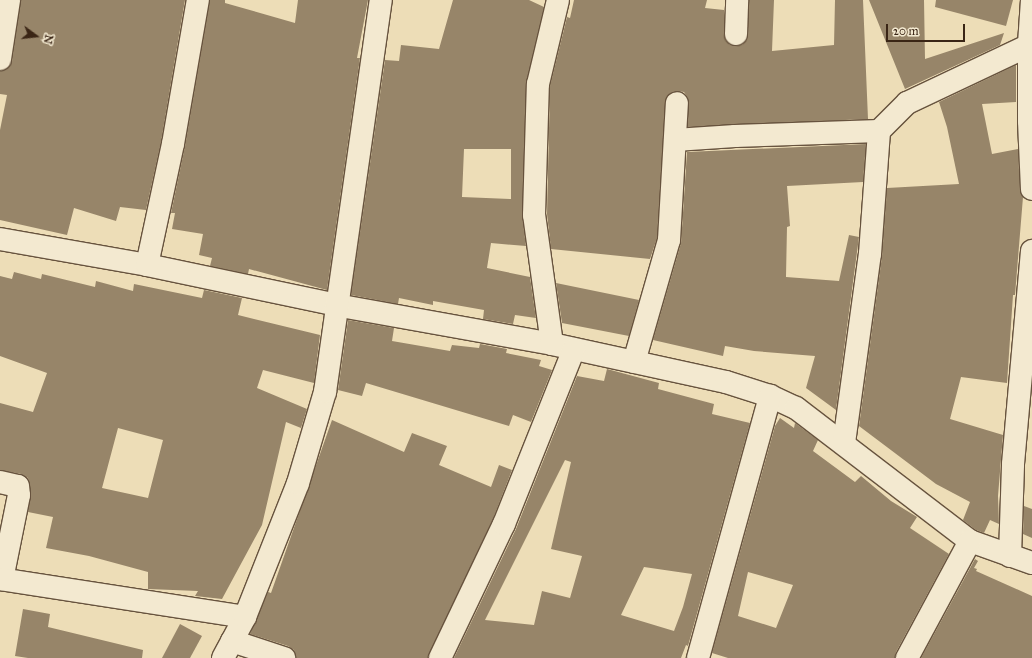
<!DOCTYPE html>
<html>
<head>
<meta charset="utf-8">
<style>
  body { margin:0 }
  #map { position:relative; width:1032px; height:658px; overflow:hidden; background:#edddb7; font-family:"IM FELL Great Primer",serif }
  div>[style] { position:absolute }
  .building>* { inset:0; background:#978569 }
  .roads { filter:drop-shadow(1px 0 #67533e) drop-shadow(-1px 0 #67533e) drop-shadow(0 1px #67533e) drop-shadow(0 -1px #67533e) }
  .minor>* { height:22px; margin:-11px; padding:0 11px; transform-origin:11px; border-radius:11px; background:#f3e9d0 }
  span { translate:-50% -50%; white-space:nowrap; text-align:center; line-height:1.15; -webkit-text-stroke:4px #f3e9d0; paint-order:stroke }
  .north { position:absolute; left:16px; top:16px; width:40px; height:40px; -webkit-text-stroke:3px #f3e9d0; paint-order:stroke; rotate:105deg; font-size:11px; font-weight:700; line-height:16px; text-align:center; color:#3a2515 }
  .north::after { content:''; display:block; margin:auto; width:14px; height:18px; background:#3a2515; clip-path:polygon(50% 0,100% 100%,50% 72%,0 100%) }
  .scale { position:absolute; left:886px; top:24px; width:79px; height:18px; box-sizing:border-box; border:2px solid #3a2515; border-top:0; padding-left:5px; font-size:12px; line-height:14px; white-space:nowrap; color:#3a2515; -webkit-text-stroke:3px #f3e9d0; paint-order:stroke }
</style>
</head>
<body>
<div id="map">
  <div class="building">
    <i style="clip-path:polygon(21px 0,185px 0,161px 142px,146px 210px,120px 207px,116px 221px,74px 208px,67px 235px,0 220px,0 130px,7px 95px,0 94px,0 71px,9px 67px,12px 61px)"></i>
    <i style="clip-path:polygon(210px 0,225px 0,225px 3px,295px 23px,298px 0,368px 0,357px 58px,360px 58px,327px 290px,249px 269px,248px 274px,210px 266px,212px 258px,199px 255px,203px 234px,172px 229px,175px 213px,171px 213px,185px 146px)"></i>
    <i style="clip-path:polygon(evenodd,453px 0,529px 0,544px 7px,526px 83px,522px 215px,526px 246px,491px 243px,487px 268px,530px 277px,536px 318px,515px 315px,513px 324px,483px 319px,484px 310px,433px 301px,433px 305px,399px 298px,398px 304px,351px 295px,385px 60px,399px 61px,401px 45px,439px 49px,453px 0,464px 149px,511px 149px,511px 199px,462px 197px,464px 149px)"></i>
    <i style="clip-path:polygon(574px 0,707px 0,705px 8px,724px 10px,725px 40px,730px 45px,736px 46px,742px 45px,747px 40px,748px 35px,749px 0,774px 0,772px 51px,834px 45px,835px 0,863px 0,868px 119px,688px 127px,688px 98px,684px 92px,678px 91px,672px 92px,667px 96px,665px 102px,657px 238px,650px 259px,551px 249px,547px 214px,550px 86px,567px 17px,570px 18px)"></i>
    <i style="clip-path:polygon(869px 0,924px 0,925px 59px,1004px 33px,1000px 45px,905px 89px)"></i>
    <i style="clip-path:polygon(936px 0,1013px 0,1006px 26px,935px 7px)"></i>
    <i style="clip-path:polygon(1016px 65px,1016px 102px,982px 104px,992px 154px,1018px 149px,1020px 190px,1023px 197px,1015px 295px,1013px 295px,1007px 383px,961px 377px,950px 419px,1003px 435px,998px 496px,999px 524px,990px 520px,984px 533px,976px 530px,963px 520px,970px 502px,936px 484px,859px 426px,882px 256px,887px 188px,959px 184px,947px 127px,939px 102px)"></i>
    <i style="clip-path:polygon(866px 144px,863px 182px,787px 186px,790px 226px,787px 227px,786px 277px,839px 281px,849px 235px,859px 237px,836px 410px,806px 388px,815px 356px,754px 351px,725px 346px,723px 356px,653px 340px,681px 243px,687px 152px)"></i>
    <i style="clip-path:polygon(evenodd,14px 272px,41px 279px,42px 274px,95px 287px,96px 281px,133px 291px,134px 284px,202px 298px,204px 290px,242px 298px,238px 315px,320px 335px,314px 383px,263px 370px,257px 388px,307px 409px,301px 428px,286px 422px,262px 525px,222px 599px,195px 596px,198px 591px,148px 589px,148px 572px,89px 556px,46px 548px,53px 517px,28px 512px,31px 494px,28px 478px,21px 474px,0 470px,0 403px,33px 412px,47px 373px,0 356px,0 276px,12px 279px,14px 272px,118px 428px,163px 440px,148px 498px,102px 488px,118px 428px)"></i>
    <i style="clip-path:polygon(556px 283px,639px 300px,629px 336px,562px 323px)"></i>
    <i style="clip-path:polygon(348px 320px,394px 328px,392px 341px,450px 351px,452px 345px,479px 348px,480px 344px,507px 349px,506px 353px,541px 360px,539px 366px,552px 370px,531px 422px,513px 415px,509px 426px,366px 383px,362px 396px,338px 390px)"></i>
    <i style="clip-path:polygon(evenodd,607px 369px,659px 383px,658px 389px,714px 404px,712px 414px,750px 423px,688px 646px,686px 645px,681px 658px,454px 658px,516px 529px,577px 376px,604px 381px,607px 369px,565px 460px,571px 462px,551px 549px,582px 556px,570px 598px,542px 591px,534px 625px,485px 620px,565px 460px,607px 369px,644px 567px,692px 574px,683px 607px,674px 631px,621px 615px,644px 567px)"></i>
    <i style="clip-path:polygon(evenodd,780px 418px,794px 428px,795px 423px,818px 440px,813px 451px,855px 482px,861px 476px,891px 501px,917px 517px,910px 528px,949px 554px,896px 652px,895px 658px,728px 658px,712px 653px,775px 426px,780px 418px,748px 572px,793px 585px,776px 628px,738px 616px,748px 572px)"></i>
    <i style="clip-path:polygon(332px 420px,404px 452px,412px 433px,447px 446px,439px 465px,491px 487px,499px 465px,512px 470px,493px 519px,428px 658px,296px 658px,294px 650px,288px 646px,250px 634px,268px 592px,271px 593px)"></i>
    <i style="clip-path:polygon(1024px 506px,1032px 509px,1032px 538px,1023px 534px)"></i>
    <i style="clip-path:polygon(975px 559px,978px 561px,974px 568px,977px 569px,976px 571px,1032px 596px,1032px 658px,921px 658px)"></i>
    <i style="clip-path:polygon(23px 609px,50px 614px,48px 627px,143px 650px,142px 658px,28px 658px,15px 656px)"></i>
    <i style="clip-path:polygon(180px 624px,202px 636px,190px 658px,162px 658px)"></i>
  </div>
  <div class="roads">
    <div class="minor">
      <i style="left:1032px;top:0;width:44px;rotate:93.9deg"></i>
      <i style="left:1029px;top:44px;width:77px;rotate:90deg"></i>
      <i style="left:1029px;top:121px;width:68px;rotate:87.5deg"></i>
      <i style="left:736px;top:34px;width:34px;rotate:-88deg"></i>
      <i style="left:0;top:59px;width:60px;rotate:-81.3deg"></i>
      <i style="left:675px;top:140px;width:60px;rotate:-3.8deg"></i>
      <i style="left:735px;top:136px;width:144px;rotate:-2deg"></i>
      <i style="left:0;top:239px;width:149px;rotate:10deg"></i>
      <i style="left:147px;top:265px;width:193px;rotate:11.9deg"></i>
      <i style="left:336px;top:305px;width:219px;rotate:10.2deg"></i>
      <i style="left:552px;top:344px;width:178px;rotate:12.3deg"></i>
      <i style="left:726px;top:382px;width:46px;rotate:17.7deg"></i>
      <i style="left:770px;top:396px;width:29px;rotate:25deg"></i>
      <i style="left:796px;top:408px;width:219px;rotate:37.4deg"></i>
      <i style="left:970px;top:541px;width:66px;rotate:19.5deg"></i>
      <i style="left:147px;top:265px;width:124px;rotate:-77.9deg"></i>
      <i style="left:173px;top:144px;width:146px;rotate:-80.2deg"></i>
      <i style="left:552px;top:344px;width:130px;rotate:-97.9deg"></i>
      <i style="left:534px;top:215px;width:131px;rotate:-88.3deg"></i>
      <i style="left:538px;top:84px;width:86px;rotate:-76.6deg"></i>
      <i style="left:634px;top:362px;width:127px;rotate:-74deg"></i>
      <i style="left:669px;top:240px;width:137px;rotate:-86.7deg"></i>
      <i style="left:844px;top:443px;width:191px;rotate:-82.2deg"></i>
      <i style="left:870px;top:254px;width:123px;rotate:-85.8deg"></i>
      <i style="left:879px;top:131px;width:40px;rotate:-45deg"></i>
      <i style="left:907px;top:103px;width:138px;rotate:-25.3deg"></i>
      <i style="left:0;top:482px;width:18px;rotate:13deg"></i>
      <i style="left:18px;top:486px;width:9px;rotate:84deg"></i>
      <i style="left:19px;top:495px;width:86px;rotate:101.4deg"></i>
      <i style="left:1010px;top:556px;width:92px;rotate:-88.1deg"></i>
      <i style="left:1013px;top:464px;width:214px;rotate:-84.9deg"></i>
      <i style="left:0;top:579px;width:248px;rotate:8.8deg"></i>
      <i style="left:232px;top:641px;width:55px;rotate:18.1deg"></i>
      <i style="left:223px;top:658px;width:47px;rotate:-61.8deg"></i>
      <i style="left:245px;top:617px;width:144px;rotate:-68.4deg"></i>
      <i style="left:298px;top:483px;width:95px;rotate:-73.5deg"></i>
      <i style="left:325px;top:392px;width:396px;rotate:-81.9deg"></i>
      <i style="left:440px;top:658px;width:148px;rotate:-64.5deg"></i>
      <i style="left:504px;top:524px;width:188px;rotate:-68.2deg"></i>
      <i style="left:698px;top:658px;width:272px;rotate:-74.6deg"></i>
      <i style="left:907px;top:658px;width:133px;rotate:-61.7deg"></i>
    </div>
  </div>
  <div class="north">N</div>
  <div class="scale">20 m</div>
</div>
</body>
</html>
